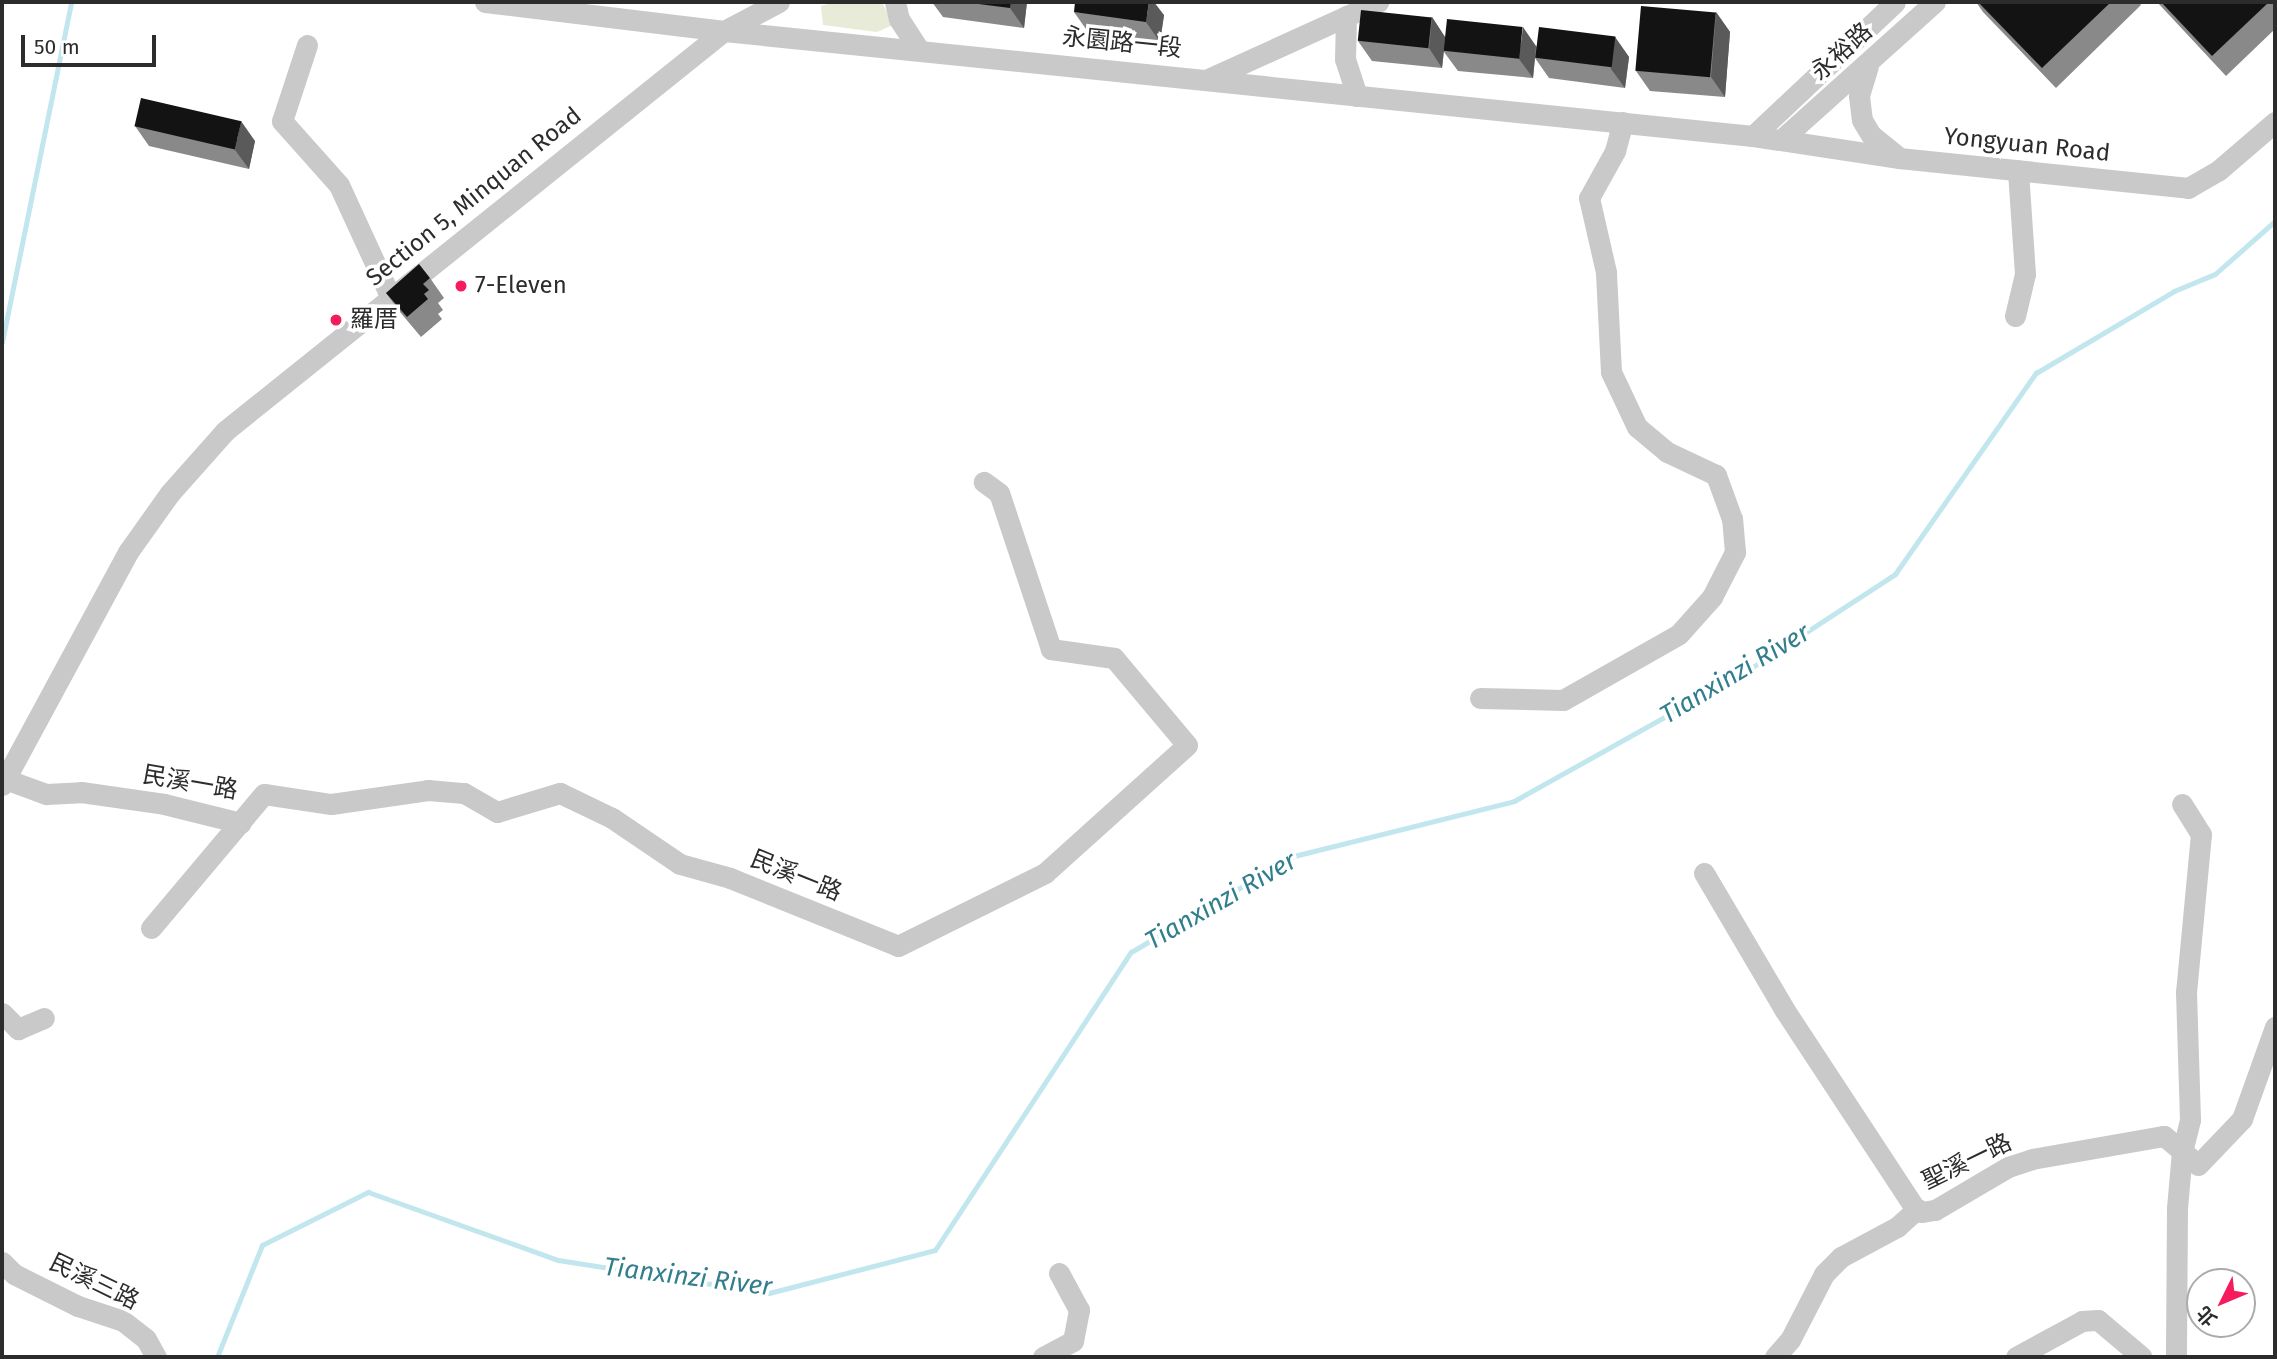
<!DOCTYPE html>
<html>
<head>
<meta charset="utf-8">
<style>
  body { margin:0 }
  #map { position:relative; width:2277px; height:1359px; overflow:hidden; background:#fff; font-family:"Fira Sans","Noto Sans TC",sans-serif }
  div>[style] { position:absolute }
  .green>* { inset:0; background:#e7ebd7 }
  .stream>* { height:5px; margin:-2.5px; padding:0 2.5px; transform-origin:2.5px; border-radius:2.5px; background:#c1e6ee }
  .minor>* { height:21px; margin:-10.5px; padding:0 10.5px; transform-origin:10.5px; border-radius:10.5px; background:#c9c9c9 }
  .wall>* { inset:0; background:#898989 }
  .shaded-wall>* { inset:0; background:#5a5a5a }
  .building>* { inset:0; background:#131313; transform-origin:0 0 }
  .dots>* { width:19px; height:19px; translate:-50% -50%; box-sizing:border-box; border:4px solid #fff; border-radius:50% }
  span { translate:-50% -50%; white-space:nowrap; text-align:center; line-height:1.15; -webkit-text-stroke:7px #fff; paint-order:stroke }
  .street-label { font-size:24px; color:#2c2c2c }
  .poi-label { font-size:24px; color:#2c2c2c }
  .left { translate:0 -50%; text-align:left }
  .water-label { font-size:26px; color:#317e8d; font-style:italic }
  .frame { position:absolute; inset:0; border:4px solid #2c2c2c; pointer-events:none }
  .north { position:absolute; left:2186px; top:1268px; width:70px; height:70px; box-sizing:border-box; background:#fff; border:2px solid #ababab; border-radius:50%; rotate:227deg; font-size:19px; font-weight:700; line-height:28px; text-align:center; color:#2c2c2c }
  .north::after { content:''; display:block; margin:auto; width:24px; height:32px; background:#f51b5c; clip-path:polygon(50% 0,100% 100%,50% 72%,0 100%) }
  .scale { position:absolute; left:21px; top:35px; width:135px; height:32px; box-sizing:border-box; border:4px solid #2c2c2c; border-top:0; padding-left:9px; font-size:21px; line-height:24px; white-space:nowrap; color:#2c2c2c; -webkit-text-stroke:5px #fff; paint-order:stroke }
</style>
</head>
<body>
<div id="map">
  <div class="green">
    <i style="clip-path:polygon(834px 2px,882px 2px,893px 25px,877px 32px,823px 25px,821px 6px)"></i>
  </div>
  <div class="stream">
    <i style="left:2px;top:342px;width:347px;rotate:-78.5deg"></i>
    <i style="left:217px;top:1357px;width:121px;rotate:-68.1deg"></i>
    <i style="left:262px;top:1245px;width:119px;rotate:-26.6deg"></i>
    <i style="left:368px;top:1192px;width:202px;rotate:19.7deg"></i>
    <i style="left:558px;top:1260px;width:214px;rotate:8.9deg"></i>
    <i style="left:769px;top:1293px;width:171px;rotate:-14.5deg"></i>
    <i style="left:935px;top:1250px;width:357px;rotate:-56.7deg"></i>
    <i style="left:1131px;top:952px;width:189px;rotate:-30.5deg"></i>
    <i style="left:1294px;top:856px;width:227px;rotate:-14deg"></i>
    <i style="left:1514px;top:801px;width:268px;rotate:-29.2deg"></i>
    <i style="left:1748px;top:670px;width:176px;rotate:-33.1deg"></i>
    <i style="left:1895px;top:574px;width:246px;rotate:-55deg"></i>
    <i style="left:2036px;top:373px;width:161px;rotate:-30.7deg"></i>
    <i style="left:2174px;top:291px;width:44px;rotate:-22.5deg"></i>
    <i style="left:2215px;top:274px;width:80px;rotate:-41.5deg"></i>
  </div>
  <div class="minor">
    <i style="left:485px;top:2px;width:241px;rotate:6.9deg"></i>
    <i style="left:724px;top:31px;width:1034px;rotate:5.83deg"></i>
    <i style="left:1753px;top:136px;width:148px;rotate:8.6deg"></i>
    <i style="left:1899px;top:158px;width:291px;rotate:5.9deg"></i>
    <i style="left:2188px;top:188px;width:36px;rotate:-30deg"></i>
    <i style="left:2219px;top:170px;width:74px;rotate:-40.6deg"></i>
    <i style="left:895px;top:2px;width:17px;rotate:77deg"></i>
    <i style="left:899px;top:19px;width:35px;rotate:57deg"></i>
    <i style="left:1346px;top:16px;width:43px;rotate:91.3deg"></i>
    <i style="left:1345px;top:59px;width:39px;rotate:72deg"></i>
    <i style="left:307px;top:45px;width:80px;rotate:108.2deg"></i>
    <i style="left:282px;top:121px;width:86px;rotate:48.3deg"></i>
    <i style="left:339px;top:185px;width:124px;rotate:65.3deg"></i>
    <i style="left:1868px;top:66px;width:31px;rotate:107deg"></i>
    <i style="left:1859px;top:96px;width:24px;rotate:83deg"></i>
    <i style="left:1862px;top:120px;width:17px;rotate:59deg"></i>
    <i style="left:1871px;top:135px;width:33px;rotate:39deg"></i>
    <i style="left:1208px;top:79px;width:187px;rotate:-24.4deg"></i>
    <i style="left:1753px;top:136px;width:195px;rotate:-43.3deg"></i>
    <i style="left:1781px;top:140px;width:207px;rotate:-41.9deg"></i>
    <i style="left:2015px;top:316px;width:43px;rotate:-76.6deg"></i>
    <i style="left:2025px;top:274px;width:104px;rotate:-93.9deg"></i>
    <i style="left:1480px;top:698px;width:83px;rotate:1.4deg"></i>
    <i style="left:1563px;top:700px;width:133px;rotate:-29.6deg"></i>
    <i style="left:1679px;top:634px;width:50px;rotate:-48.3deg"></i>
    <i style="left:1712px;top:597px;width:51px;rotate:-62.9deg"></i>
    <i style="left:1735px;top:552px;width:33px;rotate:-95deg"></i>
    <i style="left:1732px;top:519px;width:47px;rotate:-110deg"></i>
    <i style="left:1716px;top:475px;width:54px;rotate:-154.9deg"></i>
    <i style="left:1667px;top:452px;width:39px;rotate:-140deg"></i>
    <i style="left:1637px;top:427px;width:61px;rotate:-115.3deg"></i>
    <i style="left:1611px;top:372px;width:100px;rotate:-92.9deg"></i>
    <i style="left:1606px;top:272px;width:76px;rotate:-102.9deg"></i>
    <i style="left:1589px;top:198px;width:54px;rotate:-61deg"></i>
    <i style="left:1615px;top:151px;width:30px;rotate:-75deg"></i>
    <i style="left:5px;top:779px;width:44px;rotate:20.1deg"></i>
    <i style="left:46px;top:794px;width:35px;rotate:-3deg"></i>
    <i style="left:81px;top:792px;width:84px;rotate:8.2deg"></i>
    <i style="left:164px;top:804px;width:79px;rotate:13.9deg"></i>
    <i style="left:2px;top:785px;width:265px;rotate:-61.6deg"></i>
    <i style="left:128px;top:552px;width:72px;rotate:-54.6deg"></i>
    <i style="left:170px;top:493px;width:83px;rotate:-48.4deg"></i>
    <i style="left:225px;top:431px;width:640px;rotate:-38.72deg"></i>
    <i style="left:724px;top:31px;width:62px;rotate:-27.8deg"></i>
    <i style="left:2182px;top:804px;width:36px;rotate:58deg"></i>
    <i style="left:2201px;top:834px;width:159px;rotate:95.4deg"></i>
    <i style="left:2186px;top:992px;width:128px;rotate:88.2deg"></i>
    <i style="left:2190px;top:1120px;width:32px;rotate:104deg"></i>
    <i style="left:2182px;top:1151px;width:21px;rotate:41deg"></i>
    <i style="left:2198px;top:1165px;width:64px;rotate:-46.3deg"></i>
    <i style="left:2242px;top:1119px;width:98px;rotate:-70.3deg"></i>
    <i style="left:1704px;top:873px;width:158px;rotate:59.5deg"></i>
    <i style="left:1784px;top:1009px;width:237px;rotate:56.7deg"></i>
    <i style="left:1914px;top:1207px;width:9px;rotate:32deg"></i>
    <i style="left:1922px;top:1212px;width:13px;rotate:-9deg"></i>
    <i style="left:1935px;top:1210px;width:85px;rotate:-30.5deg"></i>
    <i style="left:2008px;top:1167px;width:25px;rotate:-18deg"></i>
    <i style="left:2032px;top:1159px;width:134px;rotate:-9.9deg"></i>
    <i style="left:2164px;top:1136px;width:23px;rotate:40deg"></i>
    <i style="left:2182px;top:1151px;width:57px;rotate:95deg"></i>
    <i style="left:2177px;top:1208px;width:149px;rotate:90.4deg"></i>
    <i style="left:151px;top:928px;width:175px;rotate:-49.9deg"></i>
    <i style="left:264px;top:794px;width:68px;rotate:8.5deg"></i>
    <i style="left:331px;top:804px;width:98px;rotate:-8.2deg"></i>
    <i style="left:428px;top:790px;width:36px;rotate:5deg"></i>
    <i style="left:464px;top:793px;width:38px;rotate:30deg"></i>
    <i style="left:497px;top:812px;width:66px;rotate:-16.8deg"></i>
    <i style="left:560px;top:793px;width:58px;rotate:25.7deg"></i>
    <i style="left:612px;top:818px;width:82px;rotate:34.1deg"></i>
    <i style="left:680px;top:864px;width:52px;rotate:15.6deg"></i>
    <i style="left:730px;top:878px;width:181px;rotate:22deg"></i>
    <i style="left:898px;top:946px;width:164px;rotate:-26.4deg"></i>
    <i style="left:1045px;top:873px;width:191px;rotate:-42deg"></i>
    <i style="left:1187px;top:745px;width:114px;rotate:-130deg"></i>
    <i style="left:1114px;top:658px;width:64px;rotate:-171.9deg"></i>
    <i style="left:1051px;top:649px;width:164px;rotate:-108.4deg"></i>
    <i style="left:999px;top:493px;width:19px;rotate:-144deg"></i>
    <i style="left:2px;top:1013px;width:23px;rotate:45deg"></i>
    <i style="left:18px;top:1029px;width:28px;rotate:-23deg"></i>
    <i style="left:2px;top:1262px;width:17px;rotate:45deg"></i>
    <i style="left:14px;top:1274px;width:72px;rotate:26.6deg"></i>
    <i style="left:78px;top:1306px;width:47px;rotate:18.4deg"></i>
    <i style="left:123px;top:1321px;width:29px;rotate:38deg"></i>
    <i style="left:146px;top:1339px;width:21px;rotate:61deg"></i>
    <i style="left:1043px;top:1357px;width:34px;rotate:-28deg"></i>
    <i style="left:1073px;top:1341px;width:32px;rotate:-79deg"></i>
    <i style="left:1079px;top:1310px;width:42px;rotate:-118.4deg"></i>
    <i style="left:1775px;top:1357px;width:23px;rotate:-49deg"></i>
    <i style="left:1790px;top:1340px;width:74px;rotate:-62.7deg"></i>
    <i style="left:1824px;top:1274px;width:24px;rotate:-45deg"></i>
    <i style="left:1841px;top:1257px;width:64px;rotate:-28.2deg"></i>
    <i style="left:1897px;top:1227px;width:27px;rotate:-42deg"></i>
    <i style="left:2016px;top:1357px;width:75px;rotate:-28.6deg"></i>
    <i style="left:2082px;top:1321px;width:16px;rotate:-4deg"></i>
    <i style="left:2098px;top:1320px;width:57px;rotate:40.1deg"></i>
  </div>
  <div class="wall">
    <i style="clip-path:polygon(932px 2px,1027px 2px,1024px 28px,943px 17px)"></i>
    <i style="clip-path:polygon(1976px 2px,2139px 2px,2141px 5px,2056px 88px,1983px 12px)"></i>
    <i style="clip-path:polygon(2157px 2px,2275px 2px,2275px 29px,2226px 76px)"></i>
    <i style="clip-path:polygon(1074px 12px,1164px 15px,1160px 42px,1088px 32px)"></i>
    <i style="clip-path:polygon(1716px 12px,1730px 32px,1725px 97px,1650px 91px,1636px 71px)"></i>
    <i style="clip-path:polygon(1432px 17px,1445px 37px,1536px 46px,1615px 37px,1629px 57px,1625px 88px,1549px 78px,1535px 58px,1533px 78px,1458px 71px,1444px 52px,1442px 68px,1372px 61px,1358px 41px)"></i>
    <i style="clip-path:polygon(135px 126px,255px 141px,249px 169px,149px 146px)"></i>
    <i style="clip-path:polygon(430px 278px,444px 298px,438px 303px,443px 310px,438px 314px,442px 319px,421px 337px,400px 312px,386px 293px)"></i>
  </div>
  <div class="shaded-wall">
    <i style="clip-path:polygon(1011px 2px,1027px 2px,1024px 28px,1010px 8px)"></i>
    <i style="clip-path:polygon(1149px 2px,1154px 2px,1164px 15px,1160px 42px,1146px 22px)"></i>
    <i style="clip-path:polygon(1716px 12px,1730px 32px,1725px 97px,1711px 77px)"></i>
    <i style="clip-path:polygon(1432px 17px,1445px 37px,1442px 68px,1429px 48px)"></i>
    <i style="clip-path:polygon(1523px 27px,1536px 46px,1533px 78px,1519px 59px)"></i>
    <i style="clip-path:polygon(1615px 37px,1629px 57px,1625px 88px,1611px 69px)"></i>
    <i style="clip-path:polygon(241px 121px,255px 141px,249px 169px,235px 150px)"></i>
  </div>
  <div class="building">
    <i style="clip-path:polygon(963px 2px,1011px 2px,1010px 8px)"></i>
    <i style="clip-path:polygon(1075px 2px,1149px 2px,1146px 22px,1074px 12px)"></i>
    <i style="clip-path:polygon(1978px 2px,2111px 2px,2042px 68px)"></i>
    <i style="clip-path:polygon(2161px 2px,2269px 2px,2212px 56px)"></i>
    <i style="left:1641px;top:6px;width:75px;height:65px;rotate:5deg"></i>
    <i style="left:1361px;top:10px;width:71px;height:31px;rotate:6deg"></i>
    <i style="left:1447px;top:19px;width:76px;height:32px;rotate:6deg"></i>
    <i style="left:1539px;top:27px;width:77px;height:31px;rotate:7deg"></i>
    <i style="left:141px;top:98px;width:103px;height:29px;rotate:13deg"></i>
    <i style="clip-path:polygon(419px 264px,430px 278px,423px 284px,429px 290px,424px 294px,428px 299px,407px 317px,386px 293px)"></i>
  </div>
  <div class="dots">
    <i style="left:461px;top:286px;background:#f51b5c"></i>
    <i style="left:336px;top:320px;background:#f51b5c"></i>
  </div>
  <div class="street-label">
    <span style="left:1122px;top:43px;rotate:6deg">永園路一段</span>
    <span style="left:1842px;top:52px;rotate:-42deg">永裕路</span>
    <span style="left:2027px;top:145px;rotate:6deg">Yongyuan Road</span>
    <span style="left:474px;top:197px;rotate:-39deg">Section 5, Minquan Road</span>
    <span style="left:190px;top:783px;rotate:10deg">民溪一路</span>
    <span style="left:796px;top:876px;rotate:22deg">民溪一路</span>
    <span style="left:1967px;top:1162px;rotate:-26deg">聖溪一路</span>
    <span style="left:94px;top:1282px;rotate:26deg">民溪三路</span>
  </div>
  <div class="poi-label">
    <span class="left" style="left:475px;top:286px">7-Eleven</span>
    <span class="left" style="left:350px;top:320px">羅厝</span>
  </div>
  <div class="water-label">
    <span style="left:1735px;top:674px;rotate:-31deg">Tianxinzi River</span>
    <span style="left:1221px;top:901px;rotate:-30deg">Tianxinzi River</span>
    <span style="left:688px;top:1277px;rotate:7deg">Tianxinzi River</span>
  </div>
  <div class="frame"></div>
  <div class="north">北</div>
  <div class="scale">50 m</div>
</div>
</body>
</html>
